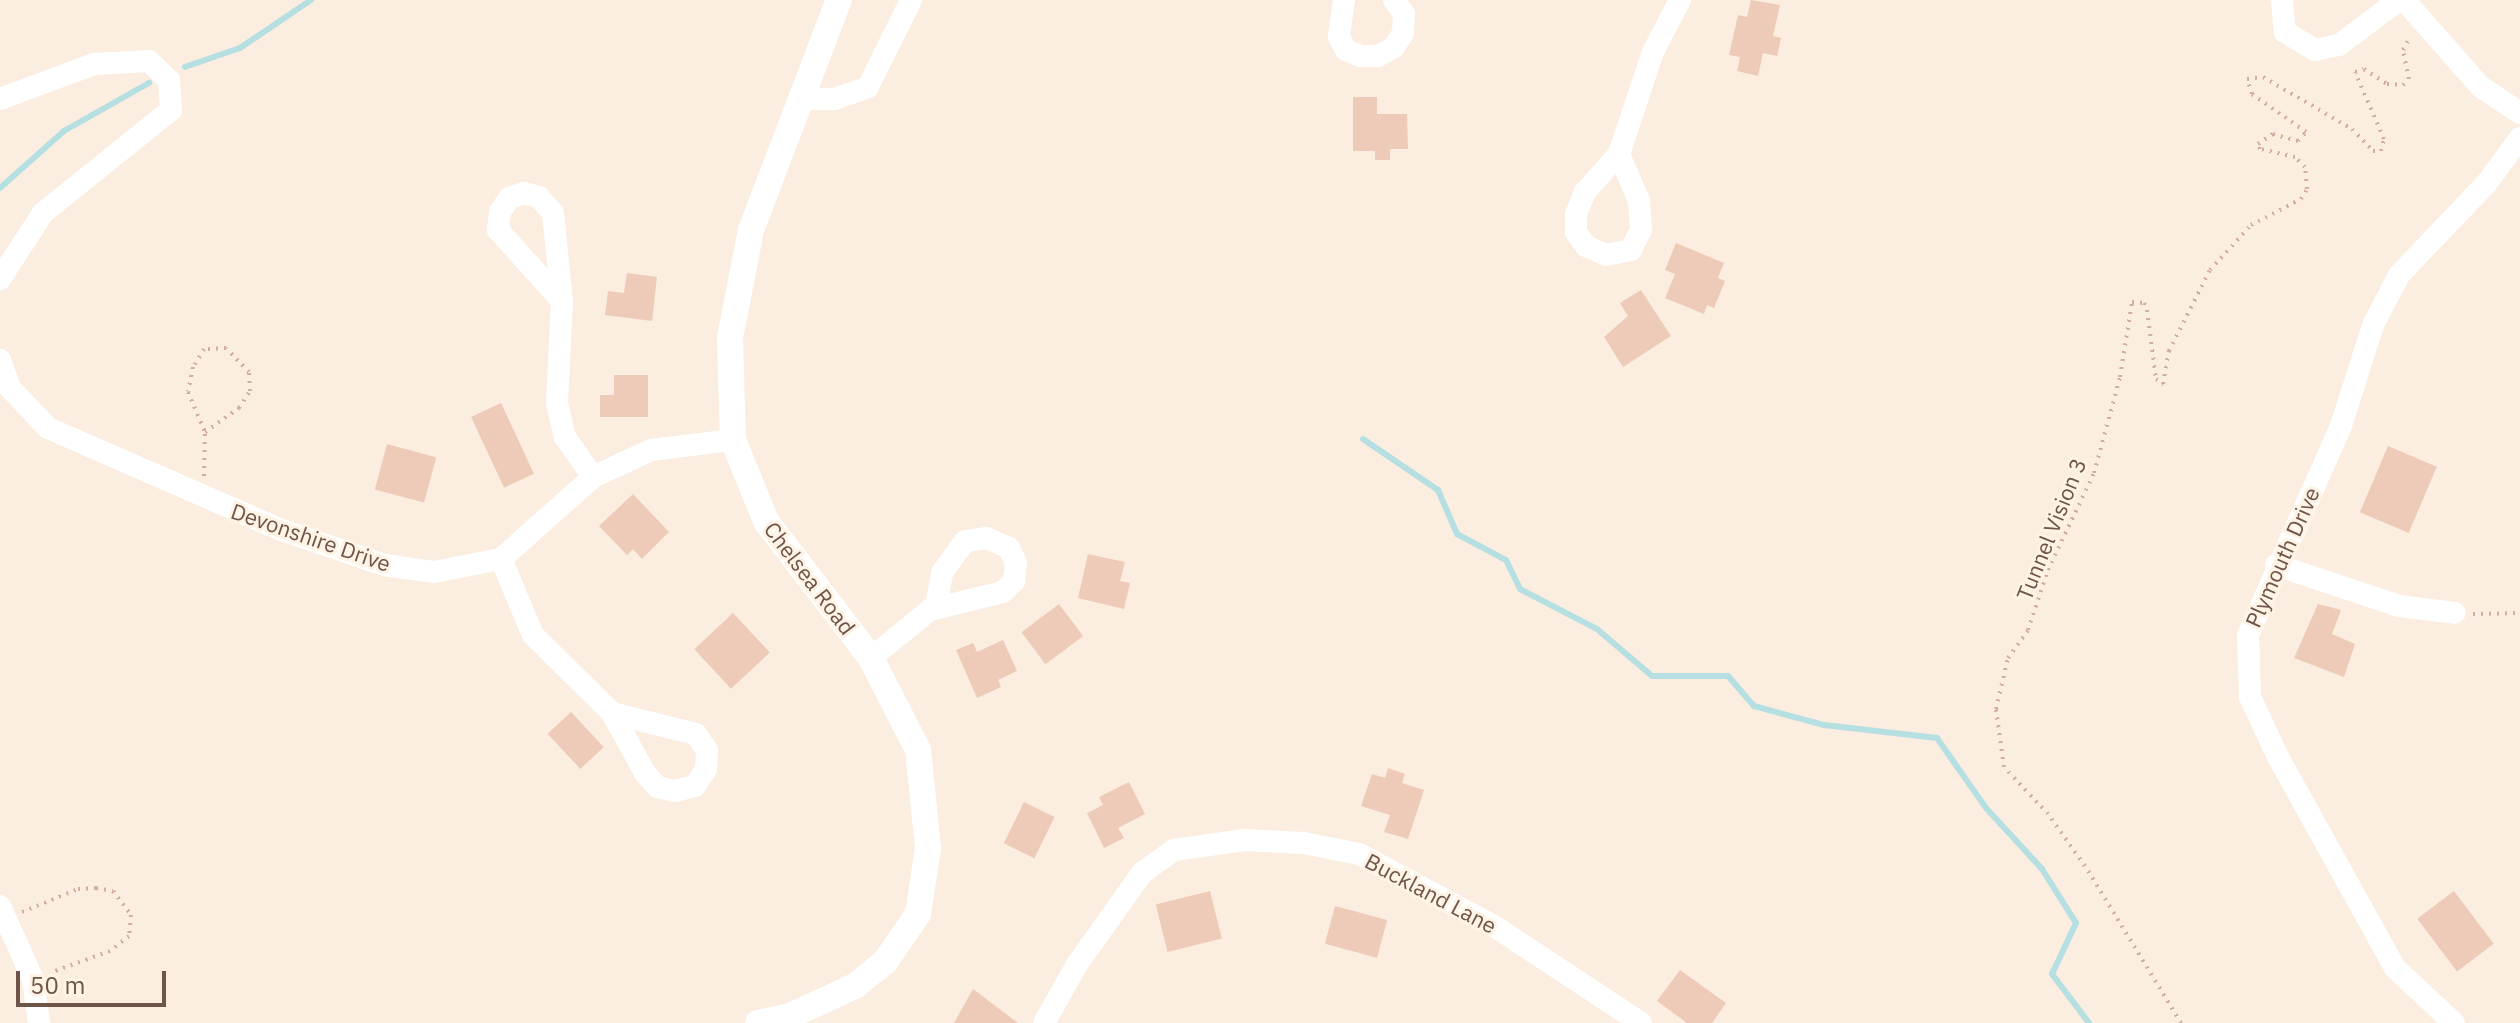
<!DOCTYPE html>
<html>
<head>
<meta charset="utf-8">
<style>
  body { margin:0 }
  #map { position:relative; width:2520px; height:1023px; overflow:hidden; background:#fbeee0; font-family:"IBM Plex Sans",sans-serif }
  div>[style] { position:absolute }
  .stream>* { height:6px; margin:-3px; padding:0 3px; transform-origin:3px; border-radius:3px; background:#b6dfe2 }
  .building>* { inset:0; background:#eecab9; transform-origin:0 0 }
  .path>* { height:4px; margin-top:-2px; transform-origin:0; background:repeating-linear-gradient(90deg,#d2ae9d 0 2px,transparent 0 8px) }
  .minor>* { height:22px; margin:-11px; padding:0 11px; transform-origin:11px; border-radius:11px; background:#fff }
  .tertiary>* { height:26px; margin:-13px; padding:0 13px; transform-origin:13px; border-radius:13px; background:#fff }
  span { translate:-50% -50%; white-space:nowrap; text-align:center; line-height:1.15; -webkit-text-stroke:6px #fef3e5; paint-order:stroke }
  .street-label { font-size:22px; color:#6f5449 }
  .scale { position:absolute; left:16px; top:971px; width:150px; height:36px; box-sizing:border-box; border:4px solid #6f5449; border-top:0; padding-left:10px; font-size:24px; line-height:28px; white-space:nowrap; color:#6f5449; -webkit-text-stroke:6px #fef3e5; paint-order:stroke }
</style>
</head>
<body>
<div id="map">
  <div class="stream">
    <i style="left:185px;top:67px;width:58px;rotate:-19.1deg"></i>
    <i style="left:240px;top:48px;width:86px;rotate:-34.1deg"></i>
    <i style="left:0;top:188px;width:86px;rotate:-41.7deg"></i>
    <i style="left:64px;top:131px;width:98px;rotate:-29.5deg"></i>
    <i style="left:1363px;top:439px;width:91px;rotate:34.2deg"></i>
    <i style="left:1438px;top:490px;width:48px;rotate:66.6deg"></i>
    <i style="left:1457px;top:534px;width:55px;rotate:28deg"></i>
    <i style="left:1506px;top:560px;width:32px;rotate:64deg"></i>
    <i style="left:1520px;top:589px;width:87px;rotate:27.5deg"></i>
    <i style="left:1597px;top:629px;width:72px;rotate:40.5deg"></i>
    <i style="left:1652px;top:676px;width:76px"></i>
    <i style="left:1728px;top:676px;width:40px;rotate:49deg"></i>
    <i style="left:1754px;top:706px;width:73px;rotate:15.2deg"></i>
    <i style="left:1824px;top:725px;width:114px;rotate:6.6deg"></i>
    <i style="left:1937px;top:738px;width:85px;rotate:55deg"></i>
    <i style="left:1986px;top:808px;width:83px;rotate:47.4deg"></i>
    <i style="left:2042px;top:869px;width:64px;rotate:57.8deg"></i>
    <i style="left:2076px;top:923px;width:56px;rotate:115.2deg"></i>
    <i style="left:2052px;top:974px;width:61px;rotate:52.9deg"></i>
  </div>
  <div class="building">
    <i style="clip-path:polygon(1751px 0,1780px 5px,1773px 36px,1781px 38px,1777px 56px,1763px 53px,1758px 76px,1737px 71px,1740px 57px,1729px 55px,1738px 15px,1747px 17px)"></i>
    <i style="clip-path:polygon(1353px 97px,1377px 97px,1377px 114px,1407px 114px,1408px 149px,1390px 149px,1390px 160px,1375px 160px,1375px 151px,1353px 151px)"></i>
    <i style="clip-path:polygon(1676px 243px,1724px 263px,1718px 278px,1725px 281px,1714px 308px,1707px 305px,1704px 314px,1665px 298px,1675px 274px,1665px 270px)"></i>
    <i style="clip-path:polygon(627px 273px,657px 277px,652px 321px,605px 315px,608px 291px,624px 293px)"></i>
    <i style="clip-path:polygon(1641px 290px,1671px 336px,1623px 367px,1604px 337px,1628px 316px,1620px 303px)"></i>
    <i style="clip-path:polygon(614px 375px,648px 375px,648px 417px,600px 417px,600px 395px,614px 395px)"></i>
    <i style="left:501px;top:403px;width:78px;height:33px;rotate:65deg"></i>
    <i style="left:387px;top:444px;width:51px;height:47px;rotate:15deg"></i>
    <i style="left:2388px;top:446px;width:53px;height:72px;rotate:23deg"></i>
    <i style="clip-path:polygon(633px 494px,669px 532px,642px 559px,633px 549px,627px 555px,599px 526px)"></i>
    <i style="clip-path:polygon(1088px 554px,1125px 562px,1120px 581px,1130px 583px,1124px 609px,1078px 598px)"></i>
    <i style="left:1059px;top:604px;width:40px;height:47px;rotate:53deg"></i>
    <i style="clip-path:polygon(2318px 604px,2341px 610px,2332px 634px,2355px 644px,2344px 677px,2294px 658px)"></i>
    <i style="left:733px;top:613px;width:54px;height:53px;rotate:47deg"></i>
    <i style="clip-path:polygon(1003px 640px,1017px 671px,998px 680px,1001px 687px,977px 698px,956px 650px,973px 643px,977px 652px)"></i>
    <i style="left:571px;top:712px;width:48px;height:32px;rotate:47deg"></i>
    <i style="clip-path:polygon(1388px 768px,1405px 774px,1402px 783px,1424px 790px,1408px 839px,1384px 832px,1390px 815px,1361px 806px,1372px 774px,1385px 778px)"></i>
    <i style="clip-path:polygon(1129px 782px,1145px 814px,1118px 828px,1124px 838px,1104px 848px,1087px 813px,1103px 805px,1099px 797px)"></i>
    <i style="left:1024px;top:802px;width:34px;height:46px;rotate:26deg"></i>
    <i style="left:1210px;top:891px;width:49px;height:56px;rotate:76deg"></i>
    <i style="left:2454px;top:891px;width:66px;height:46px;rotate:53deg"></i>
    <i style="left:1335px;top:906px;width:54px;height:39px;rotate:15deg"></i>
    <i style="clip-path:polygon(1680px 970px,1726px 1003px,1712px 1023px,1687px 1023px,1657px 1001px)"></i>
    <i style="clip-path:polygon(973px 989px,1018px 1023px,954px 1023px)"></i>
  </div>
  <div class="path">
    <i style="left:204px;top:476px;width:44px;rotate:-88.7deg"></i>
    <i style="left:205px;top:432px;width:42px;rotate:-35.2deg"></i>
    <i style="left:239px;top:408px;width:20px;rotate:-57deg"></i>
    <i style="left:250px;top:391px;width:19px;rotate:-93deg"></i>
    <i style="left:249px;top:372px;width:33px;rotate:-134deg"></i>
    <i style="left:226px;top:348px;width:22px;rotate:177deg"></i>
    <i style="left:204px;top:349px;width:21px;rotate:121deg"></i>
    <i style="left:193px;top:367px;width:25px;rotate:101deg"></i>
    <i style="left:188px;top:392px;width:43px;rotate:67deg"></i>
    <i style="left:2473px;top:614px;width:47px;rotate:-1.2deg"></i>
    <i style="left:22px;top:912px;width:61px;rotate:-22.3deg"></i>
    <i style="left:78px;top:889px;width:18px;rotate:-3deg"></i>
    <i style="left:96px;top:888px;width:17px;rotate:10deg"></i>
    <i style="left:113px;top:891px;width:30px;rotate:53deg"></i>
    <i style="left:131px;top:915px;width:21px;rotate:95deg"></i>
    <i style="left:129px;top:936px;width:24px;rotate:142deg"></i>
    <i style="left:110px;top:951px;width:64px;rotate:159.9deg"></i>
    <i style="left:2181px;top:1023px;width:184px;rotate:-121.4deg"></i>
    <i style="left:2085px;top:866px;width:64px;rotate:-125.4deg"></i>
    <i style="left:2048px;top:814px;width:64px;rotate:-133.1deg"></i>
    <i style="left:2004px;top:767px;width:59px;rotate:-97.9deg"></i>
    <i style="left:1996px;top:709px;width:52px;rotate:-76.8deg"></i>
    <i style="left:2008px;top:658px;width:34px;rotate:-54deg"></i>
    <i style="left:2028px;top:630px;width:63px;rotate:-71.6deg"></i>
    <i style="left:2048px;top:570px;width:107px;rotate:-64.6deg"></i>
    <i style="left:2094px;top:473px;width:99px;rotate:-74.8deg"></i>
    <i style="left:2120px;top:377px;width:76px;rotate:-80.9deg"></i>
    <i style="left:2132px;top:302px;width:12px;rotate:5deg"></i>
    <i style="left:2144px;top:303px;width:8px;rotate:67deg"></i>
    <i style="left:2147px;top:310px;width:70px;rotate:82.6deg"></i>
    <i style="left:2156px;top:379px;width:9px;rotate:36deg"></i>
    <i style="left:2163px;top:384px;width:34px;rotate:-80deg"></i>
    <i style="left:2169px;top:351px;width:91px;rotate:-63.2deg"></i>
    <i style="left:2210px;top:270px;width:61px;rotate:-47.7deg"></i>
    <i style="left:2251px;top:225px;width:56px;rotate:-27.5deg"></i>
    <i style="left:2301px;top:199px;width:12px;rotate:-59deg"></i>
    <i style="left:2307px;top:189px;width:22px;rotate:-95deg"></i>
    <i style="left:2305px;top:167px;width:14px;rotate:-135deg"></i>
    <i style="left:2295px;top:157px;width:36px;rotate:-167deg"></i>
    <i style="left:2260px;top:149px;width:5px;rotate:-112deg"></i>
    <i style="left:2258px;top:144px;width:18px;rotate:-34deg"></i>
    <i style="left:2273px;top:134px;width:26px;rotate:16deg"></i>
    <i style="left:2298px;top:141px;width:12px;rotate:-48deg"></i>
    <i style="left:2306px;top:132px;width:66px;rotate:-144.9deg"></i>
    <i style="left:2252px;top:94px;width:16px;rotate:-108deg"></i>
    <i style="left:2247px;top:79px;width:16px;rotate:-7deg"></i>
    <i style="left:2263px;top:77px;width:103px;rotate:30.3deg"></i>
    <i style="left:2352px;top:129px;width:30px;rotate:46deg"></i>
    <i style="left:2373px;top:151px;width:8px"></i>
    <i style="left:2381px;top:151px;width:12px;rotate:-76deg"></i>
    <i style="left:2384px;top:139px;width:73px;rotate:-113.4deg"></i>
    <i style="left:2355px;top:72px;width:9px;rotate:-18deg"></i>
    <i style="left:2364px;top:69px;width:27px;rotate:33deg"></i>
    <i style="left:2387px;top:84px;width:16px;rotate:4deg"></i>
    <i style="left:2403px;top:85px;width:8px;rotate:-45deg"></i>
    <i style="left:2409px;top:79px;width:30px;rotate:-102deg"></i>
    <i style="left:2403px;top:50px;width:15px;rotate:-62deg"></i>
  </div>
  <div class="minor">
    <i style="left:1344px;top:0;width:37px;rotate:98deg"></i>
    <i style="left:1339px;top:37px;width:15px;rotate:62deg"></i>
    <i style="left:1346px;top:50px;width:16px;rotate:22deg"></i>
    <i style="left:1361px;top:56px;width:17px"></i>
    <i style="left:1378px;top:56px;width:18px;rotate:-29deg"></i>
    <i style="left:1394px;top:47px;width:17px;rotate:-57deg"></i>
    <i style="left:1403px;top:33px;width:19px;rotate:-87deg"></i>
    <i style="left:1404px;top:14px;width:17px;rotate:-126deg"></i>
    <i style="left:2282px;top:0;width:32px;rotate:85deg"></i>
    <i style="left:2285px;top:32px;width:35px;rotate:31deg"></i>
    <i style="left:2315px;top:50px;width:25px;rotate:-12deg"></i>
    <i style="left:2339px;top:45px;width:75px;rotate:-36.9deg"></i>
    <i style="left:2404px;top:0;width:116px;rotate:48.5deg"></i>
    <i style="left:2481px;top:87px;width:47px;rotate:33.7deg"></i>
    <i style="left:0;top:99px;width:100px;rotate:-20.4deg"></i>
    <i style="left:94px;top:64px;width:55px;rotate:-3.1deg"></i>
    <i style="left:149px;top:61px;width:28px;rotate:44deg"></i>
    <i style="left:169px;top:80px;width:30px;rotate:86deg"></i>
    <i style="left:171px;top:110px;width:164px;rotate:141.2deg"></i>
    <i style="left:43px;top:213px;width:79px;rotate:123.1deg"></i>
    <i style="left:801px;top:99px;width:33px"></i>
    <i style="left:834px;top:99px;width:36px;rotate:-19deg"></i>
    <i style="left:868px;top:87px;width:97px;rotate:-63.7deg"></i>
    <i style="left:1619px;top:154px;width:51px;rotate:66.9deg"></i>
    <i style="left:1639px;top:201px;width:29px;rotate:86deg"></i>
    <i style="left:1641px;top:230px;width:22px;rotate:117deg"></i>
    <i style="left:1631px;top:250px;width:25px;rotate:169deg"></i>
    <i style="left:1606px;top:255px;width:22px;rotate:-156deg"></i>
    <i style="left:1586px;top:246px;width:17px;rotate:-126deg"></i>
    <i style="left:1576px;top:232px;width:18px;rotate:-90deg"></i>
    <i style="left:1576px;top:214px;width:24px;rotate:-68deg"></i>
    <i style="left:1585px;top:192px;width:51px;rotate:-48.2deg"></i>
    <i style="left:1619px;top:154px;width:108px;rotate:-71.6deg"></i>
    <i style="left:1653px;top:52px;width:59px;rotate:-62.6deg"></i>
    <i style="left:562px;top:301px;width:96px;rotate:-132deg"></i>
    <i style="left:498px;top:230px;width:18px;rotate:-84deg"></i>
    <i style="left:500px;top:212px;width:17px;rotate:-57deg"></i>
    <i style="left:509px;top:198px;width:16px;rotate:-18deg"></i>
    <i style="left:524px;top:193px;width:16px;rotate:15deg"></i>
    <i style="left:539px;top:197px;width:21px;rotate:49deg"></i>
    <i style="left:553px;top:213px;width:88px;rotate:84.2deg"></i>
    <i style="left:562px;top:301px;width:102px;rotate:92.8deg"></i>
    <i style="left:557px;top:403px;width:35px;rotate:77deg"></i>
    <i style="left:565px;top:437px;width:49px;rotate:55deg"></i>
    <i style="left:0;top:360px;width:30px;rotate:70deg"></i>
    <i style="left:10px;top:388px;width:55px;rotate:46.5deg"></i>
    <i style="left:48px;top:428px;width:252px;rotate:23.6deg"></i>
    <i style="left:279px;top:529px;width:111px;rotate:18.9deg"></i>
    <i style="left:384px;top:565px;width:50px;rotate:8deg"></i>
    <i style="left:434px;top:572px;width:68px;rotate:-11deg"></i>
    <i style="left:501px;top:559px;width:123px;rotate:-41.7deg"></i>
    <i style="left:593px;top:477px;width:64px;rotate:-25deg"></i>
    <i style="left:651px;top:450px;width:83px;rotate:-7deg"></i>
    <i style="left:501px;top:559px;width:82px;rotate:67.2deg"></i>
    <i style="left:533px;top:635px;width:111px;rotate:44.6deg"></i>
    <i style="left:612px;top:713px;width:68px;rotate:61.2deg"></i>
    <i style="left:645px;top:773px;width:18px;rotate:49deg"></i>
    <i style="left:657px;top:787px;width:18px;rotate:13deg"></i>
    <i style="left:675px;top:791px;width:21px;rotate:-14deg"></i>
    <i style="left:695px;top:786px;width:20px;rotate:-57deg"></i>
    <i style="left:706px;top:769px;width:19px;rotate:-87deg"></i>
    <i style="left:707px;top:750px;width:19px;rotate:-125deg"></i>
    <i style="left:696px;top:734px;width:87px;rotate:-166deg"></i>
    <i style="left:2276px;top:565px;width:130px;rotate:18.4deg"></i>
    <i style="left:2399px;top:606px;width:56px;rotate:7.1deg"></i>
    <i style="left:871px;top:658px;width:76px;rotate:-39.1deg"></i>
    <i style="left:930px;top:610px;width:75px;rotate:-13.9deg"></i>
    <i style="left:1003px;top:592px;width:16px;rotate:-45deg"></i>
    <i style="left:1014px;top:581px;width:18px;rotate:-84deg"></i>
    <i style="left:1016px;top:563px;width:17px;rotate:-115deg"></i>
    <i style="left:1009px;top:548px;width:24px;rotate:-156deg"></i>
    <i style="left:987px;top:538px;width:22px;rotate:172deg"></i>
    <i style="left:965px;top:541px;width:39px;rotate:126deg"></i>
    <i style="left:942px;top:573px;width:36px;rotate:100deg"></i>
    <i style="left:0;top:906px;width:80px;rotate:65.7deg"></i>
    <i style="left:33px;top:979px;width:44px;rotate:82.2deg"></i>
    <i style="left:1044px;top:1023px;width:69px;rotate:-60.5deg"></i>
    <i style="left:1078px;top:963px;width:110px;rotate:-54.6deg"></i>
    <i style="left:1142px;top:873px;width:39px;rotate:-36deg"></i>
    <i style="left:1174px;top:850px;width:71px;rotate:-8.1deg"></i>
    <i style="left:1244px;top:840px;width:59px;rotate:2.9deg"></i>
    <i style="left:1303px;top:843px;width:57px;rotate:11.1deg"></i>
    <i style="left:1359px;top:854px;width:153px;rotate:28.1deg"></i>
    <i style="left:1494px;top:926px;width:176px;rotate:33.4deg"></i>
    <i style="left:2454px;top:1023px;width:81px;rotate:-137deg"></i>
    <i style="left:2395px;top:968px;width:241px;rotate:-119deg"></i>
    <i style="left:2278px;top:757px;width:66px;rotate:-115deg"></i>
    <i style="left:2250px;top:697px;width:62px;rotate:-91.8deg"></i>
    <i style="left:2248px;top:635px;width:229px;rotate:-66deg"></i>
    <i style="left:2341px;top:426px;width:106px;rotate:-72.4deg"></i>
    <i style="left:2373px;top:325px;width:56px;rotate:-62.5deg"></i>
    <i style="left:2399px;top:275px;width:126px;rotate:-46.3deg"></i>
    <i style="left:2486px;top:184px;width:57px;rotate:-53.5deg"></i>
  </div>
  <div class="tertiary">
    <i style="left:758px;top:1023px;width:33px;rotate:-12deg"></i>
    <i style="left:790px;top:1016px;width:72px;rotate:-24.8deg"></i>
    <i style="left:855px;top:986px;width:38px;rotate:-39deg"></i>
    <i style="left:885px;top:962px;width:58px;rotate:-55.5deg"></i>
    <i style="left:918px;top:914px;width:67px;rotate:-81.4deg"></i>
    <i style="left:928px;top:848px;width:99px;rotate:-95.8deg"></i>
    <i style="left:918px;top:750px;width:103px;rotate:-117.1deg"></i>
    <i style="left:871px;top:658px;width:173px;rotate:-127.5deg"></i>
    <i style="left:766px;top:521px;width:87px;rotate:-112.2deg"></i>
    <i style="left:733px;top:440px;width:102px;rotate:-91.7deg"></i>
    <i style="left:730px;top:338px;width:110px;rotate:-79deg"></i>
    <i style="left:751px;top:230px;width:246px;rotate:-69.1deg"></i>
  </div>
  <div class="street-label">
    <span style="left:2051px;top:529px;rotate:-68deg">Tunnel Vision 3</span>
    <span style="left:311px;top:537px;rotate:19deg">Devonshire Drive</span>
    <span style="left:2282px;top:557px;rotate:-66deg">Plymouth Drive</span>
    <span style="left:810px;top:578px;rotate:53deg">Chelsea Road</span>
    <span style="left:1431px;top:893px;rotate:28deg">Buckland Lane</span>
  </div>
  <div class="scale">50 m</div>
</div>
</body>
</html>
